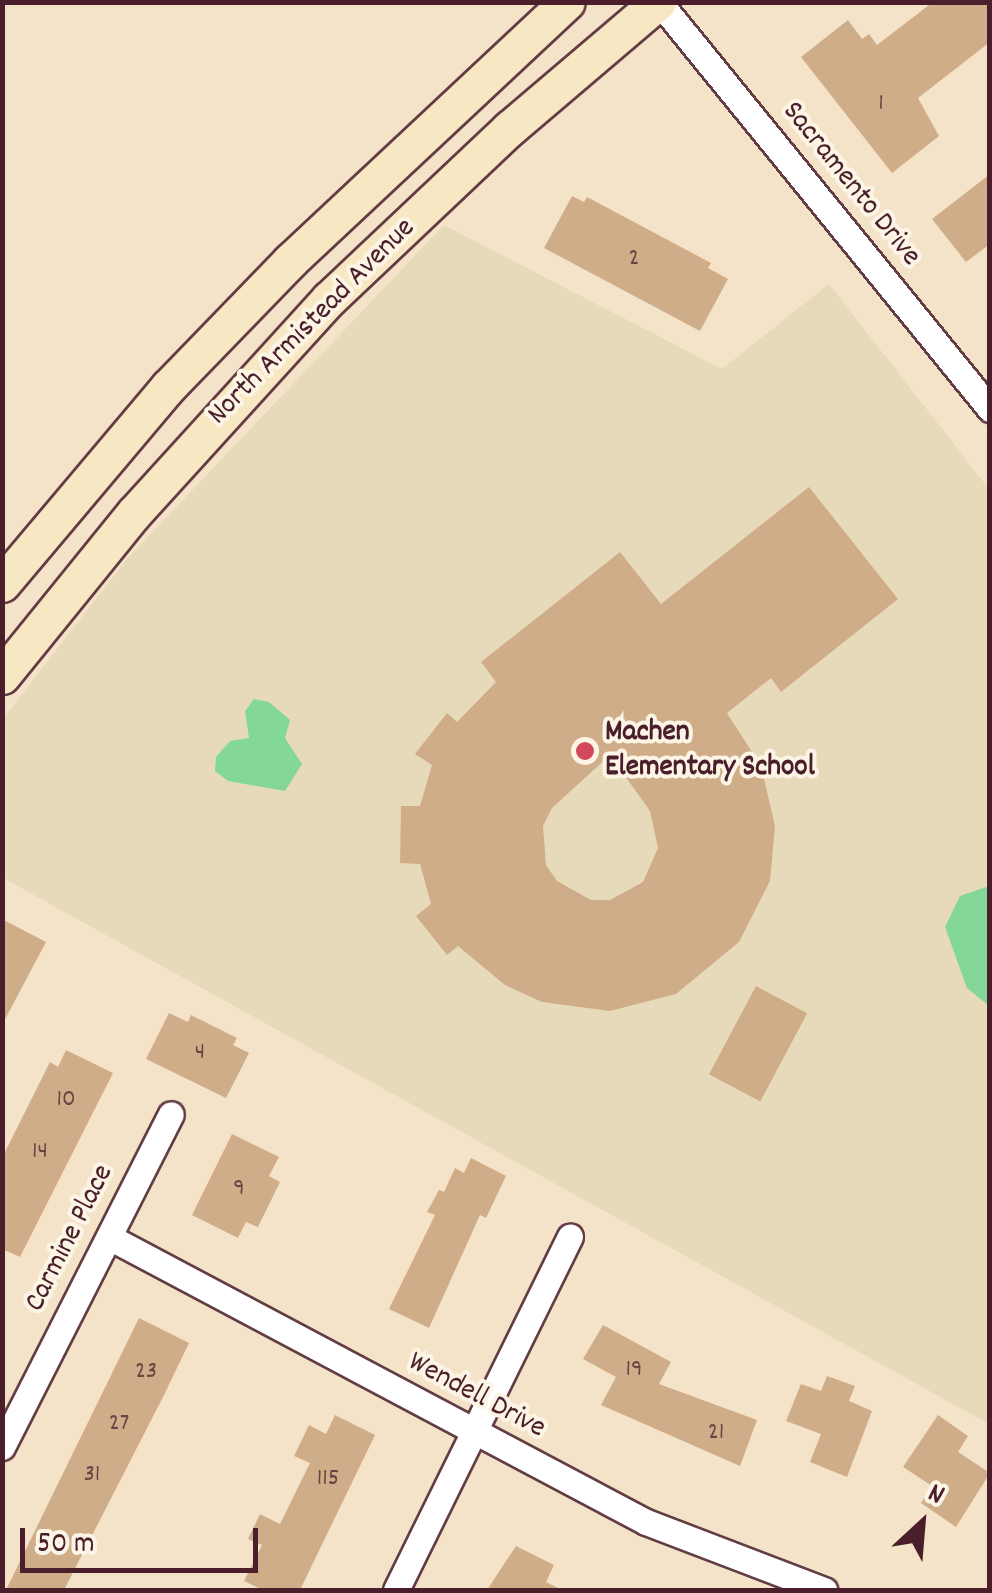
<!DOCTYPE html>
<html>
<head>
<meta charset="utf-8">
<style>
  body { margin:0 }
  #map { position:relative; width:992px; height:1593px; overflow:hidden; background:#f5e3c9; font-family:Dekko,sans-serif }
  div>[style] { position:absolute }
  .built>* { inset:0; background:#e7daba }
  .green>* { inset:0; background:#82d799 }
  .building>* { inset:0; background:#d0ad89; transform-origin:0 0 }
  .roads { filter:drop-shadow(2px 0 #643c43) drop-shadow(-2px 0 #643c43) drop-shadow(0 2px #643c43) drop-shadow(0 -2px #643c43) }
  .street>* { height:25px; margin:-12.5px; padding:0 12.5px; transform-origin:12.5px; border-radius:12.5px; background:#fff }
  .secondary>* { height:35px; margin:-17.5px; padding:0 17.5px; transform-origin:17.5px; border-radius:17.5px; background:#f8e7c3 }
  .dots>* { width:28px; height:28px; translate:-50% -50%; box-sizing:border-box; border:5px solid #fcf5e5; border-radius:50% }
  span { translate:-50% -50%; white-space:nowrap; text-align:center; line-height:1.15; -webkit-text-stroke:8px #fcf5e5; paint-order:stroke }
  .number-label { font-size:25px; color:#6c4242 }
  .number-label span { -webkit-text-stroke-width:0 }
  .street-label { font-size:30px; color:#4a1f2b }
  .poi-label { font-size:30px; color:#4a1f2b; font-weight:700 }
  .left { translate:0 -50%; text-align:left }
  .frame { position:absolute; inset:0; border:5px solid #4a1f2b; pointer-events:none }
  .north { position:absolute; left:872px; top:1473px; width:100px; height:100px; -webkit-text-stroke:8px #fcf5e5; paint-order:stroke; rotate:26deg; font-size:28px; font-weight:700; line-height:40px; text-align:center; color:#4a1f2b }
  .north::after { content:''; display:block; margin:auto; width:35px; height:45px; background:#4a1f2b; clip-path:polygon(50% 0,100% 100%,50% 72%,0 100%) }
  .scale { position:absolute; left:20px; top:1528px; width:238px; height:45px; box-sizing:border-box; border:5px solid #4a1f2b; border-top:0; padding-left:12px; font-size:30px; line-height:35px; white-space:nowrap; color:#4a1f2b; -webkit-text-stroke:8px #fcf5e5; paint-order:stroke }
</style>
</head>
<body>
<div id="map">
  <div class="built">
    <i style="clip-path:polygon(444px 225px,722px 369px,829px 284px,989px 489px,989px 1424px,3px 878px,2px 720px,126px 560px)"></i>
  </div>
  <div class="green">
    <i style="clip-path:polygon(254px 699px,269px 702px,290px 720px,285px 738px,302px 764px,285px 791px,228px 781px,215px 771px,216px 757px,230px 741px,249px 738px,245px 711px)"></i>
    <i style="clip-path:polygon(989px 886px,990px 886px,989px 1006px,967px 988px,945px 927px,960px 896px)"></i>
  </div>
  <div class="building">
    <i style="clip-path:polygon(933px 2px,990px 2px,990px 42px,918px 98px,939px 136px,892px 173px,801px 57px,848px 20px,862px 39px,869px 34px,877px 45px)"></i>
    <i style="clip-path:polygon(990px 174px,990px 244px,966px 262px,932px 219px)"></i>
    <i style="clip-path:polygon(572px 196px,584px 202px,587px 197px,711px 263px,708px 268px,728px 279px,700px 331px,544px 248px)"></i>
    <i style="clip-path:polygon(evenodd,809px 487px,898px 599px,781px 692px,771px 678px,727px 713px,761px 766px,775px 826px,770px 881px,739px 942px,676px 994px,610px 1011px,542px 1002px,505px 985px,458px 946px,447px 955px,416px 916px,431px 904px,420px 864px,400px 863px,401px 806px,420px 806px,432px 765px,415px 754px,447px 713px,457px 722px,496px 682px,481px 662px,620px 552px,661px 604px,809px 487px,610px 755px,650px 811px,658px 848px,643px 882px,610px 900px,591px 900px,557px 881px,546px 865px,543px 826px,552px 808px,610px 755px)"></i>
    <i style="clip-path:polygon(2px 919px,46px 942px,2px 1025px)"></i>
    <i style="left:756px;top:986px;width:58px;height:100px;rotate:28deg"></i>
    <i style="clip-path:polygon(169px 1013px,188px 1022px,191px 1015px,237px 1038px,233px 1045px,249px 1053px,226px 1098px,146px 1059px)"></i>
    <i style="clip-path:polygon(66px 1050px,113px 1073px,20px 1257px,2px 1249px,2px 1158px,50px 1062px,58px 1067px)"></i>
    <i style="clip-path:polygon(232px 1134px,279px 1157px,269px 1176px,280px 1182px,258px 1227px,246px 1222px,238px 1238px,192px 1215px)"></i>
    <i style="clip-path:polygon(471px 1158px,506px 1176px,486px 1218px,480px 1215px,429px 1328px,389px 1309px,435px 1215px,427px 1212px,439px 1190px,444px 1192px,455px 1168px,464px 1173px)"></i>
    <i style="clip-path:polygon(139px 1318px,189px 1343px,163px 1397px,64px 1590px,6px 1590px)"></i>
    <i style="clip-path:polygon(603px 1325px,671px 1362px,659px 1384px,757px 1420px,740px 1466px,601px 1405px,616px 1377px,583px 1359px)"></i>
    <i style="clip-path:polygon(827px 1376px,855px 1386px,849px 1401px,872px 1411px,847px 1477px,810px 1462px,821px 1434px,786px 1421px,801px 1384px,821px 1391px)"></i>
    <i style="clip-path:polygon(335px 1415px,375px 1435px,300px 1590px,263px 1590px,244px 1581px,262px 1545px,248px 1539px,260px 1514px,280px 1524px,310px 1463px,294px 1456px,309px 1425px,326px 1434px)"></i>
    <i style="clip-path:polygon(938px 1415px,968px 1436px,958px 1452px,990px 1473px,956px 1527px,921px 1503px,932px 1486px,903px 1467px)"></i>
    <i style="clip-path:polygon(516px 1546px,554px 1565px,546px 1582px,562px 1590px,487px 1590px)"></i>
  </div>
  <div class="roads">
    <div class="street">
      <i style="left:659px;top:2px;width:525px;rotate:50.88deg"></i>
      <i style="left:109px;top:1237px;width:608px;rotate:27.96deg"></i>
      <i style="left:646px;top:1522px;width:191px;rotate:20.9deg"></i>
      <i style="left:2px;top:1447px;width:373px;rotate:-63.1deg"></i>
      <i style="left:396px;top:1590px;width:394px;rotate:-63.8deg"></i>
    </div>
    <div class="secondary">
      <i style="left:2px;top:584px;width:258px;rotate:-49.9deg"></i>
      <i style="left:168px;top:387px;width:175px;rotate:-45.9deg"></i>
      <i style="left:290px;top:261px;width:379px;rotate:-43.1deg"></i>
      <i style="left:2px;top:676px;width:211px;rotate:-51deg"></i>
      <i style="left:135px;top:512px;width:288px;rotate:-47.7deg"></i>
      <i style="left:329px;top:299px;width:249px;rotate:-43.4deg"></i>
      <i style="left:510px;top:128px;width:194px;rotate:-40.4deg"></i>
    </div>
  </div>
  <div class="dots">
    <i style="left:585px;top:751px;background:#d1495b"></i>
  </div>
  <div class="number-label">
    <span style="left:881px;top:104px">1</span>
    <span style="left:634px;top:259px">2</span>
    <span style="left:200px;top:1053px">4</span>
    <span style="left:66px;top:1100px">10</span>
    <span style="left:40px;top:1152px">14</span>
    <span style="left:239px;top:1189px">9</span>
    <span style="left:634px;top:1370px">19</span>
    <span style="left:146px;top:1372px">23</span>
    <span style="left:119px;top:1424px">27</span>
    <span style="left:716px;top:1433px">21</span>
    <span style="left:92px;top:1475px">31</span>
    <span style="left:328px;top:1479px">115</span>
  </div>
  <div class="street-label">
    <span style="left:850px;top:185px;rotate:51deg">Sacramento Drive</span>
    <span style="left:313px;top:323px;rotate:-45deg">North Armistead Avenue</span>
    <span style="left:71px;top:1239px;rotate:-63deg">Carmine Place</span>
    <span style="left:476px;top:1397px;rotate:28deg">Wendell Drive</span>
  </div>
  <div class="poi-label">
    <span class="left" style="left:605px;top:751px">Machen<br>Elementary School</span>
  </div>
  <div class="frame"></div>
  <div class="north">N</div>
  <div class="scale">50 m</div>
</div>
</body>
</html>
